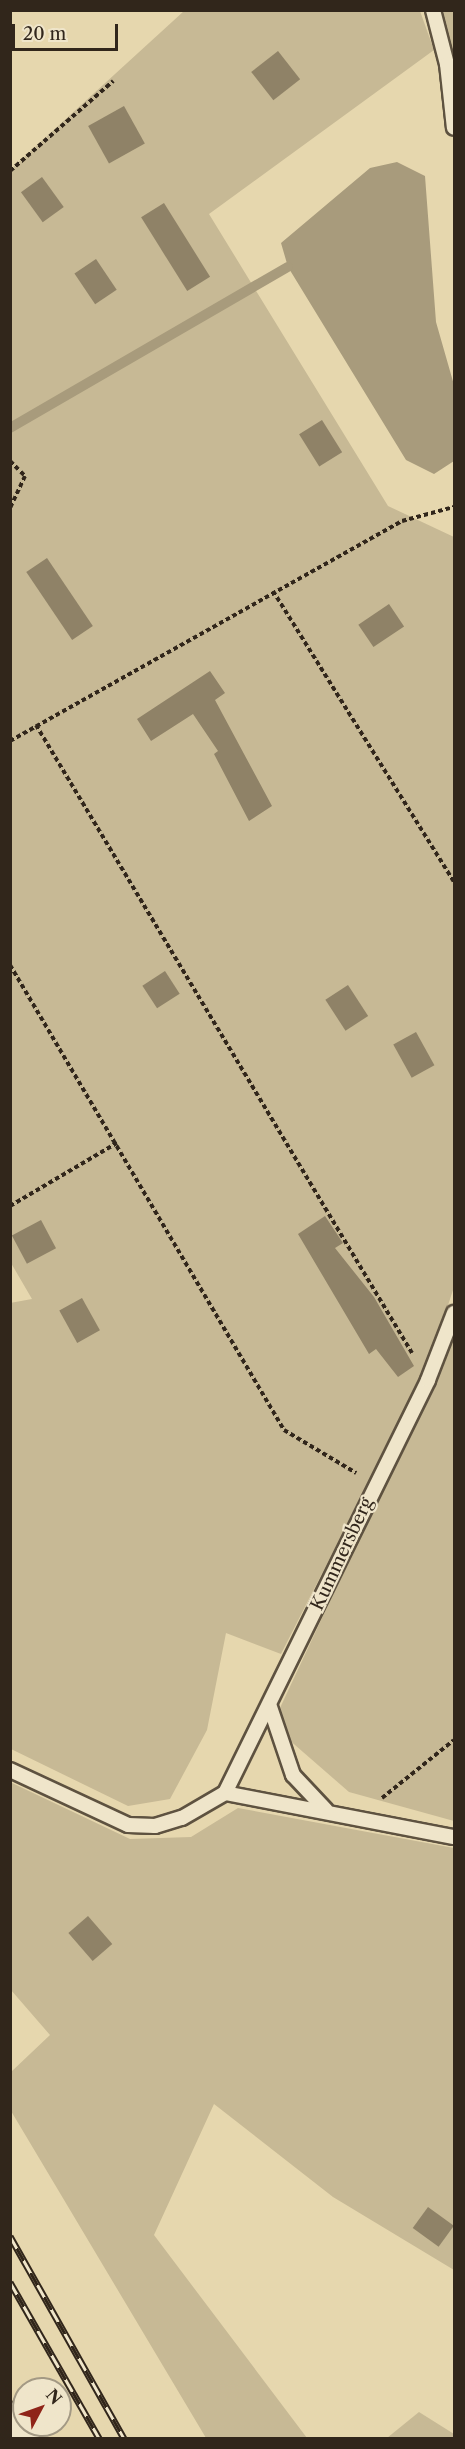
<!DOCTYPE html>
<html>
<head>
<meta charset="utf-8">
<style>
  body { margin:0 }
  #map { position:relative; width:465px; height:2449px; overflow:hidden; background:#e6d7ae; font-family:"Libre Caslon Text",serif }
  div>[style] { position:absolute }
  .green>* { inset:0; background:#c7b995 }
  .water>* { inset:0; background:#a89b7c }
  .stream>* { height:10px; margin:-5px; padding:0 5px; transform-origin:5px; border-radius:5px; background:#a89b7c }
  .building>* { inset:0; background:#8f8267; transform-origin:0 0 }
  .path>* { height:4px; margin-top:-2px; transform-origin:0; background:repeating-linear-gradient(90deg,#31261b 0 4.5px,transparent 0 7.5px) }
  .roads { filter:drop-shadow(2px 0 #5e5240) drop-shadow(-2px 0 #5e5240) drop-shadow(0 2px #5e5240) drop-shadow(0 -2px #5e5240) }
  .service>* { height:14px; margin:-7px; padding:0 7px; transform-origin:7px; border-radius:7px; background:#efe5ca }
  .minor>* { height:27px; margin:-13.5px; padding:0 13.5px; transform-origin:13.5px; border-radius:13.5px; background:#efe5ca }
  .rail>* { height:7px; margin-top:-3.5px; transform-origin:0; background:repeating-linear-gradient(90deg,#efe5ca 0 14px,#31261b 0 28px); box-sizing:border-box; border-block:2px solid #31261b }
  span { translate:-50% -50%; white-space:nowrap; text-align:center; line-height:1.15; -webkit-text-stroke:4.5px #efe5ca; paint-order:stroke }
  .street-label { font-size:18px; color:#31261b }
  .frame { position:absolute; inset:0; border:12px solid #31261b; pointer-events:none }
  .north { position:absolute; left:12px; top:2377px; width:60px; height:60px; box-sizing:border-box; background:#efe5ca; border:2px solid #a39984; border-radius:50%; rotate:49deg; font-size:16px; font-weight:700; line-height:24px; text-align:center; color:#31261b }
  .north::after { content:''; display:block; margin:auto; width:21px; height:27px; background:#8f2418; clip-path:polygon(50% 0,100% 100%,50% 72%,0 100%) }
  .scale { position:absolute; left:12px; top:24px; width:106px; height:27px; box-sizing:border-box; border:3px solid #31261b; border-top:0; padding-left:8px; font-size:18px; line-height:21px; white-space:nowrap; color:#31261b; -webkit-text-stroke:4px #efe5ca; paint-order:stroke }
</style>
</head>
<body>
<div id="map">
  <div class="green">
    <i style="clip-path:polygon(184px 11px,420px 11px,434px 50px,209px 214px,388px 506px,454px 537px,454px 1287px,429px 1363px,281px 1654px,226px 1633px,207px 1730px,170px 1799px,128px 1806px,11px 1749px,10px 1303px,32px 1299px,11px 1263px,11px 169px)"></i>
    <i style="clip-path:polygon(443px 11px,454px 11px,454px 81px)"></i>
    <i style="clip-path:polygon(454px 1336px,454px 1821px,349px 1792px,272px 1725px)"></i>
    <i style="clip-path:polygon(10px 1782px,130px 1839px,191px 1837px,238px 1808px,454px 1848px,454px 2270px,333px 2197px,214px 2104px,154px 2235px,307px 2438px,206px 2438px,11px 2111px,11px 2072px,50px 2035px,11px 1990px)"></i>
    <i style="clip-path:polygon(419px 2412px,454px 2434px,454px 2438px,387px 2438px)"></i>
  </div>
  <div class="water">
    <i style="clip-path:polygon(397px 162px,425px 176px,436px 322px,454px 385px,454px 461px,434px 474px,406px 460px,288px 267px,281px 243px,370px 168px)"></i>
  </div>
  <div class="stream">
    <i style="left:10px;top:428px;width:321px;rotate:-30.1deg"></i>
  </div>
  <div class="building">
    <i style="left:278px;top:51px;width:36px;height:34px;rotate:52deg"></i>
    <i style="left:124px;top:106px;width:43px;height:41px;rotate:61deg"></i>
    <i style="left:42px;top:177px;width:37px;height:26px;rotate:54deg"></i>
    <i style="left:164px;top:203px;width:87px;height:27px;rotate:58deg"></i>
    <i style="left:96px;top:259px;width:37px;height:26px;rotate:56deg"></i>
    <i style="left:322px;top:420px;width:38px;height:27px;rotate:58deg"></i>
    <i style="left:47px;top:558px;width:82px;height:25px;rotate:56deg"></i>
    <i style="left:389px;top:604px;width:27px;height:37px;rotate:56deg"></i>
    <i style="clip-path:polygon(210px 671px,225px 693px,215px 700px,272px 806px,249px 821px,214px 754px,218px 751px,193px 714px,151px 741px,137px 719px)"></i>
    <i style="left:165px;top:971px;width:27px;height:27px;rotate:57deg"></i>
    <i style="left:348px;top:985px;width:37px;height:27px;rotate:57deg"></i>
    <i style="left:416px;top:1032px;width:38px;height:26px;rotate:61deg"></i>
    <i style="clip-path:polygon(325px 1216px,343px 1243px,335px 1248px,374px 1297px,414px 1366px,398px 1377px,376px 1349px,369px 1354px,298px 1234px)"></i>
    <i style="left:41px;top:1220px;width:32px;height:33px;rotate:62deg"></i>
    <i style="left:82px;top:1298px;width:37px;height:26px;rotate:61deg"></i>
    <i style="left:88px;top:1916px;width:37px;height:26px;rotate:49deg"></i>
    <i style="left:428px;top:2207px;width:32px;height:26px;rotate:36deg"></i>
  </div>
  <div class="path">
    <i style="left:10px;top:171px;width:137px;rotate:-41.1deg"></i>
    <i style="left:10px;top:461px;width:21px;rotate:45deg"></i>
    <i style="left:25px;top:476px;width:35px;rotate:115deg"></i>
    <i style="left:273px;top:591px;width:343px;rotate:58.1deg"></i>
    <i style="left:36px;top:725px;width:732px;rotate:59.09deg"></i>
    <i style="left:10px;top:741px;width:450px;rotate:-29.3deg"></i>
    <i style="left:402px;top:521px;width:54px;rotate:-15.1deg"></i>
    <i style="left:10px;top:965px;width:540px;rotate:59.49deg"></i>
    <i style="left:284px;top:1430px;width:84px;rotate:30.8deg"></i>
    <i style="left:10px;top:1206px;width:124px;rotate:-30.5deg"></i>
    <i style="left:382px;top:1798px;width:92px;rotate:-38.9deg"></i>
  </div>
  <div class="roads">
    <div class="service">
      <i style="left:433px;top:10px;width:56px;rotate:75.5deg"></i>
      <i style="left:447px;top:64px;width:64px;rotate:83.8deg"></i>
      <i style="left:270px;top:1707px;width:72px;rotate:71.3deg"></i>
      <i style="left:293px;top:1775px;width:48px;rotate:46.7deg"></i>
      <i style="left:10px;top:1770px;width:130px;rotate:25deg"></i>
      <i style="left:128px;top:1825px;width:27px;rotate:2deg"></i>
      <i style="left:155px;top:1826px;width:28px;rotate:-17deg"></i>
      <i style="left:182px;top:1818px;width:50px;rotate:-30.2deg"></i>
      <i style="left:225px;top:1793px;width:460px;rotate:-63.8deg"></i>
      <i style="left:428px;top:1380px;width:72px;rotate:-68.8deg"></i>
      <i style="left:225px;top:1793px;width:233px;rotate:10.9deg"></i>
    </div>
    <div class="minor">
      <i style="left:10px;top:2416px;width:27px;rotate:56deg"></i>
    </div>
  </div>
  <div class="rail">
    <i style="left:10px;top:2236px;width:232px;rotate:60.6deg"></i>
    <i style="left:10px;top:2282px;width:180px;rotate:60.3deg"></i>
  </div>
  <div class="street-label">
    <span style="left:342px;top:1554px;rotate:-65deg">Kummersberg</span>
  </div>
  <div class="frame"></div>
  <div class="north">N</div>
  <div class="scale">20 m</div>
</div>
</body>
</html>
